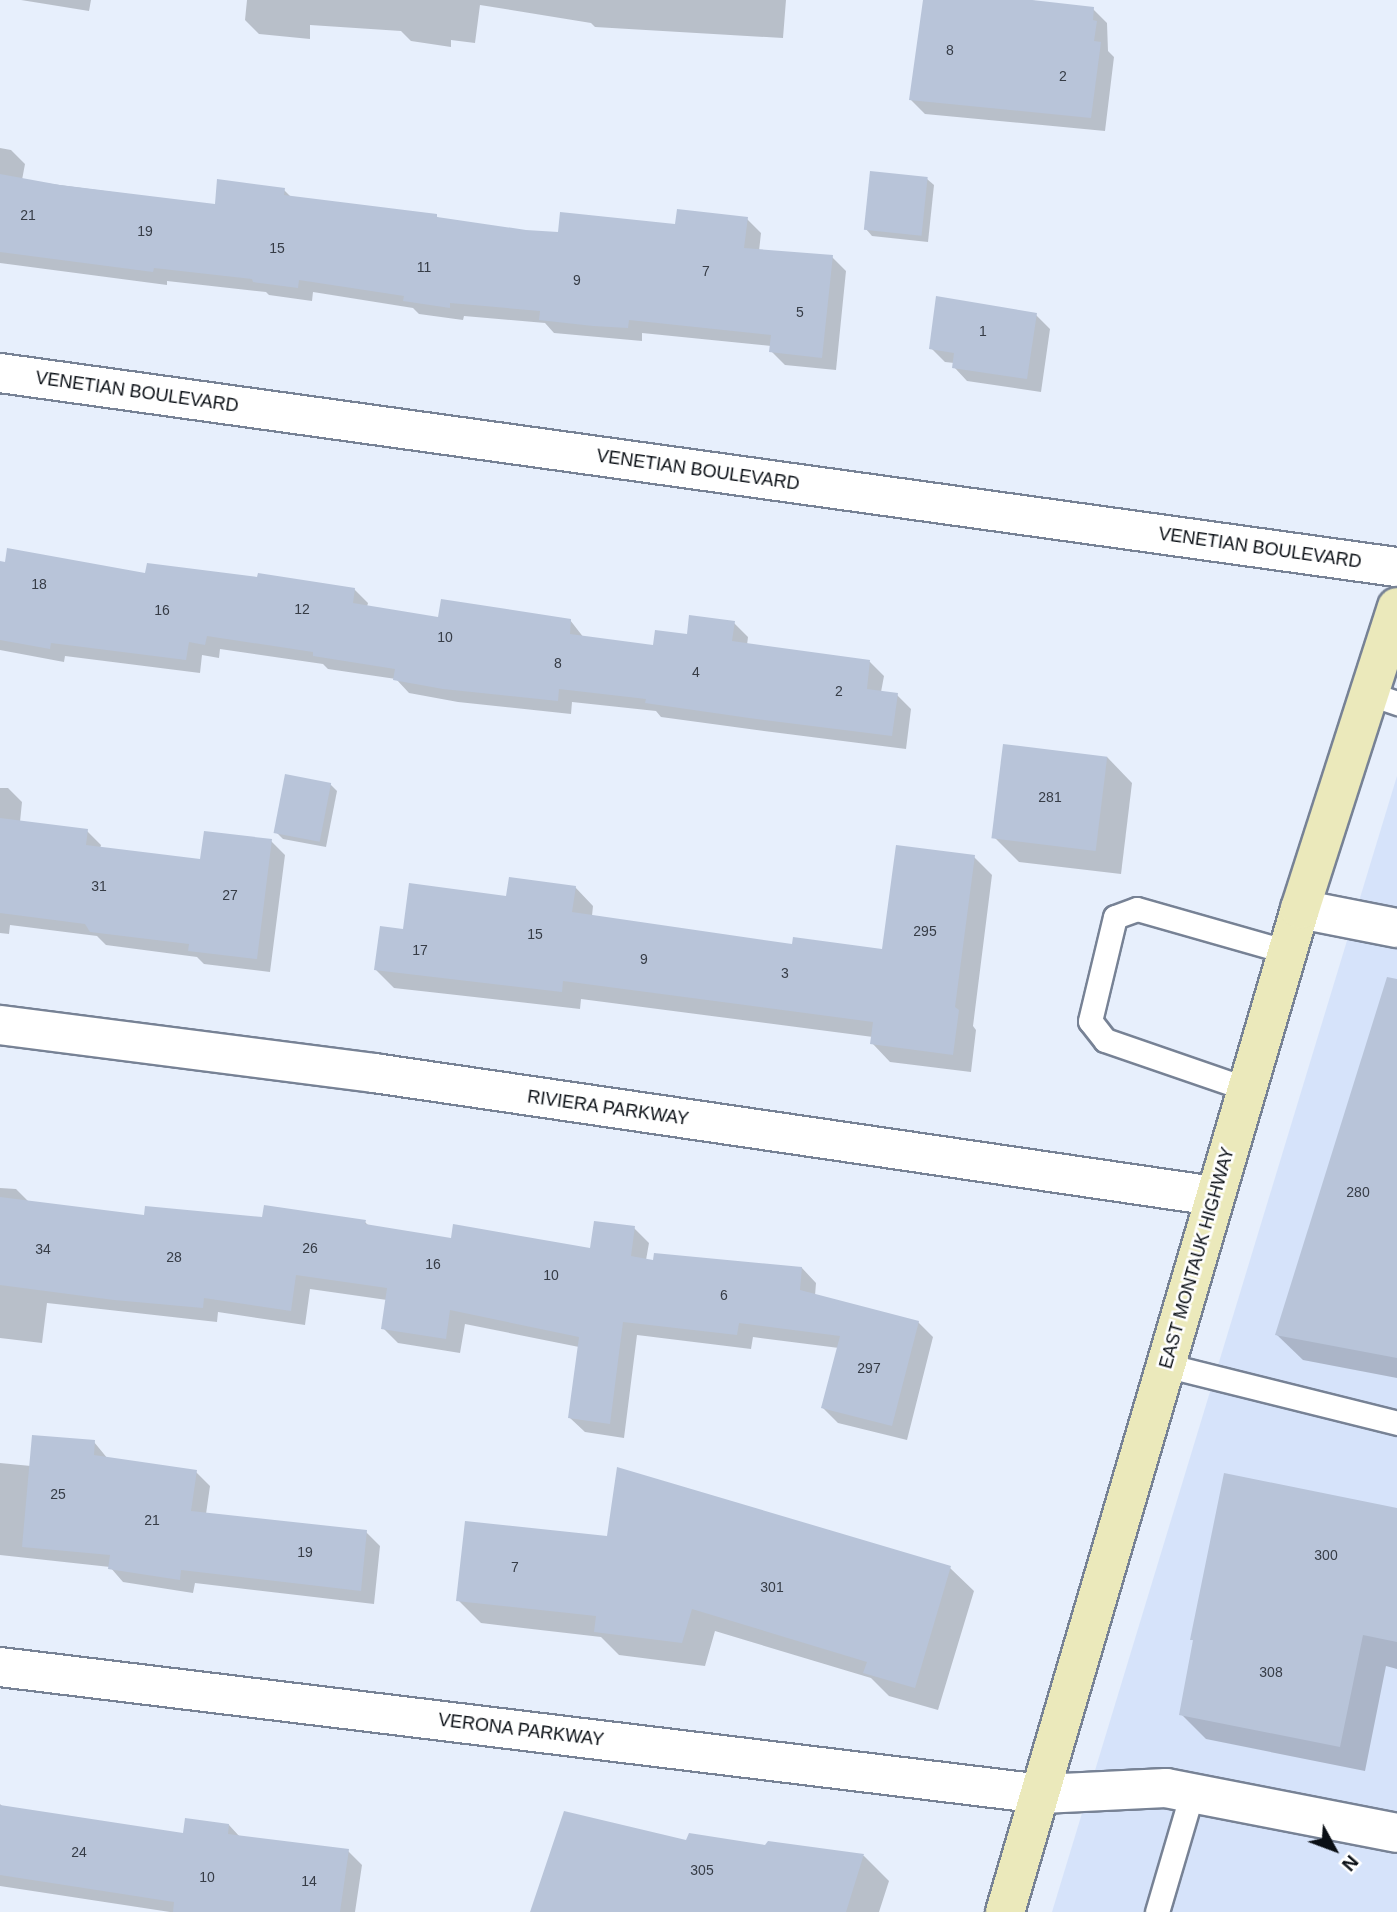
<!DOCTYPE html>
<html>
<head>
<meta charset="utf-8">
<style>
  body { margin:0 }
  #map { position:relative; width:1397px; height:1912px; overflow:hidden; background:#e7effc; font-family:Arial,sans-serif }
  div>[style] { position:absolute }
  .built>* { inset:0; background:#d6e3fa }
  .shadow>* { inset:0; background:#0003 }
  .building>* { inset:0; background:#b8c4d9; transform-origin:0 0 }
  .roads { filter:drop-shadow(2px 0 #778295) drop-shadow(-2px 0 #778295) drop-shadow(0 2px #778295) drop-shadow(0 -2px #778295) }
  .lane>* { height:23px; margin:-11.5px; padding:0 11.5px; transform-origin:11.5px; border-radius:11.5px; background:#fff }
  .street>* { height:38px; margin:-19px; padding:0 19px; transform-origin:19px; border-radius:19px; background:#fff }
  .primary>* { height:38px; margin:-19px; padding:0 19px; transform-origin:19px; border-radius:19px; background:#ebe9bb }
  span { translate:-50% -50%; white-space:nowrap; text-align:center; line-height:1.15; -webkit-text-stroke:5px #fff; paint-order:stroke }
  .number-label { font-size:14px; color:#363c46 }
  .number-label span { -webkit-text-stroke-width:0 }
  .street-label { font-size:18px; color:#0a0f15 }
  .north { position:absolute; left:1299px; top:1814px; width:70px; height:70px; -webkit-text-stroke:5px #fff; paint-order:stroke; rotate:131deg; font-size:19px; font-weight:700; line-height:28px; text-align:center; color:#0a0f15 }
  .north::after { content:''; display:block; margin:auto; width:24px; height:32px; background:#0a0f15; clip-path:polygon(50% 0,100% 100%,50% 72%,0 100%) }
</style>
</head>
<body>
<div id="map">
  <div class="built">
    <i style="clip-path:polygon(1397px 776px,1397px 1912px,1052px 1912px)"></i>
  </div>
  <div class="shadow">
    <i style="clip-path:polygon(21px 0,91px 0,89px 11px)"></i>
    <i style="clip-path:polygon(247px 0,786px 0,783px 38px,595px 27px,591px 23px,480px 5px,475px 43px,451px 40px,451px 47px,411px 41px,401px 31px,310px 25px,310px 39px,259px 34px,245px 20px)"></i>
    <i style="clip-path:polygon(924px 0,1028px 0,1093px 9px,1107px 23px,1108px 51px,1114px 57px,1105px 131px,925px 114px,911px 100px)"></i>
    <i style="clip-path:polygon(0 148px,11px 150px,25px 164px,22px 180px,217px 206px,284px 190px,292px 198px,436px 216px,440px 219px,526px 232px,560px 234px,747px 219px,761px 233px,759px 251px,832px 257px,846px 271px,836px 370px,785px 365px,771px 351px,771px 346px,642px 333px,642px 341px,554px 333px,545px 323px,464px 316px,463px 320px,419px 314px,413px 308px,313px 292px,312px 301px,269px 295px,266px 292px,167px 281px,167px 285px,0 263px)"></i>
    <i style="clip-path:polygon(927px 179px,934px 185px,928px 242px,872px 236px,866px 229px)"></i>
    <i style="clip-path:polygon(1036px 315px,1050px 329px,1041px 392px,967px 381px,954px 367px,954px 363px,945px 362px,931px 348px)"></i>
    <i style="clip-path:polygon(0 563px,354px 589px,368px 603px,367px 607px,439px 619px,570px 620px,584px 638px,655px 646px,734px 623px,748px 637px,747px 645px,870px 662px,884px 676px,881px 692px,897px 695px,911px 709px,906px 749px,764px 731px,661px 717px,656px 711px,572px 702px,571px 714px,458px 702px,409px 693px,396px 679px,328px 669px,323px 664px,220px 649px,219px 658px,202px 655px,200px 673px,65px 656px,64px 662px,0 650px)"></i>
    <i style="clip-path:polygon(1107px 757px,1132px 783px,1121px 874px,1019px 862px,994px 837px)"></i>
    <i style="clip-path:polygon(330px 784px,337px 791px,326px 847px,283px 839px,276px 832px)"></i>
    <i style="clip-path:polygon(0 788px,8px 788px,22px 802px,20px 822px,87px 831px,101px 845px,100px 849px,201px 861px,271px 841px,285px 855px,270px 972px,204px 964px,197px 957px,106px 945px,97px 936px,10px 925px,9px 934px,0 933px)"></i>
    <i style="clip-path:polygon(974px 857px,992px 875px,973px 1026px,976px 1030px,971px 1072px,890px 1062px,872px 1043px,873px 1037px,581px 999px,580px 1009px,394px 988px,376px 970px,404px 931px,508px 898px,575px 887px,593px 906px,592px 916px,794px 946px,884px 951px)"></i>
    <i style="clip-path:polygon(1397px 1050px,1397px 1378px,1303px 1360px,1277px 1335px)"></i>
    <i style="clip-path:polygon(0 1188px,16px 1189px,29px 1202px,145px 1217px,365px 1222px,370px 1227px,453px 1240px,592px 1250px,634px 1228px,649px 1243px,646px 1260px,802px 1268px,816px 1283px,815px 1296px,918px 1322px,933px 1337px,907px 1440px,838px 1423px,823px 1408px,839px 1348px,753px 1337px,751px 1349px,637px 1335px,624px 1438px,585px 1432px,570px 1418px,579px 1347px,465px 1324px,460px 1353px,398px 1343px,383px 1328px,387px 1300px,310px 1289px,305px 1325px,218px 1312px,217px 1322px,47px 1303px,42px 1343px,0 1338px)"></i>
    <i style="clip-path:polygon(94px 1442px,108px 1459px,196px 1472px,210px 1486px,206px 1514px,366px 1532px,380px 1546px,374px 1604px,195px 1583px,193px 1593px,123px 1582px,110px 1567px,0 1555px,0 1463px,31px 1466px)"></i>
    <i style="clip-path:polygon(1397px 1510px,1397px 1669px,1386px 1666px,1365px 1771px,1206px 1739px,1181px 1714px,1194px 1642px,1192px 1639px)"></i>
    <i style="clip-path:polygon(950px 1568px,974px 1591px,938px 1710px,889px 1696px,871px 1678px,715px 1631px,705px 1666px,619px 1655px,601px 1637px,481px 1623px,458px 1600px)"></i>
    <i style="clip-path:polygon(0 1804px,4px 1808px,185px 1835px,229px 1825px,240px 1837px,348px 1851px,362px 1865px,355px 1912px,170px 1912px,0 1886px)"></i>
    <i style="clip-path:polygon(688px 1842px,766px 1846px,769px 1843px,864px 1856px,889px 1881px,879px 1912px,532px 1912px)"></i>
  </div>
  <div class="building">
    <i style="clip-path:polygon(923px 0,1032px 0,1094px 7px,1093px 20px,1097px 21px,1094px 41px,1101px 42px,1091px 118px,909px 100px)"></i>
    <i style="left:870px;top:171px;width:58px;height:59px;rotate:6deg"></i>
    <i style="clip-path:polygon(0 174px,60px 185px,215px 204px,217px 179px,285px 188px,284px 195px,437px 214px,437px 217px,526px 230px,558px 232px,560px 212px,675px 224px,677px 209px,748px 217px,744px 248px,833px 255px,822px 358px,769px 352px,771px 335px,629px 320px,628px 328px,593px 326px,539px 320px,540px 311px,450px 303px,450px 308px,403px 301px,404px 296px,299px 280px,298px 288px,253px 282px,252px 279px,154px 268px,153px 272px,0 252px)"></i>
    <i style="clip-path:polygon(936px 296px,1037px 313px,1027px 379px,952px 368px,954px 353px,929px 349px)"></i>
    <i style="clip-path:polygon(7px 548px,145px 573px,147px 563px,257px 577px,258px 573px,355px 588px,353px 603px,438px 617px,441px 599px,571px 619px,570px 634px,653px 645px,655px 630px,687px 634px,689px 615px,735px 621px,732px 641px,870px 660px,867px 689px,898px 693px,892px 736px,749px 718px,645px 703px,646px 699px,559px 689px,558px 701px,443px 689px,393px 680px,395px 669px,313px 656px,313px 652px,207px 636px,205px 645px,189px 642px,186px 660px,51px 643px,50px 649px,0 640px,0 561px,5px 562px)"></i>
    <i style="left:1003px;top:744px;width:105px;height:95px;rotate:7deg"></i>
    <i style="left:285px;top:774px;width:47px;height:60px;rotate:11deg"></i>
    <i style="clip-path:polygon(0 818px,88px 829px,86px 845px,200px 859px,204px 831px,272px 839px,257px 959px,188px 951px,189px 944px,90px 932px,85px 924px,0 913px)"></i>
    <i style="clip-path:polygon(896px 845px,975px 855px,955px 1007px,959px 1010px,953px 1055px,870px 1044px,873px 1022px,563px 981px,562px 992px,374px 970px,380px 926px,403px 929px,409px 883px,506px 896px,509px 877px,576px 886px,572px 912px,792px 944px,793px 937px,882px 949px)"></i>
    <i style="clip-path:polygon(1387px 977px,1397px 979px,1397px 1358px,1275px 1335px)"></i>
    <i style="clip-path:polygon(0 1197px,144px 1215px,145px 1206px,262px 1217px,264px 1205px,366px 1220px,365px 1224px,451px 1238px,453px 1224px,590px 1248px,594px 1221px,635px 1226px,631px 1256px,653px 1260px,654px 1253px,802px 1267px,800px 1290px,919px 1321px,892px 1426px,821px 1408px,840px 1336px,739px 1323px,737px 1335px,623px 1322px,610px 1424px,568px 1418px,579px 1337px,450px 1310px,446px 1339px,381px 1329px,387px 1288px,296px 1275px,291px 1311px,204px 1298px,203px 1308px,114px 1300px,0 1285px)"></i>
    <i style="clip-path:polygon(32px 1435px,95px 1440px,94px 1455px,197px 1470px,191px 1511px,367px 1530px,361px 1591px,181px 1570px,180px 1580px,108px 1569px,110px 1555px,22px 1547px)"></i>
    <i style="clip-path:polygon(617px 1467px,951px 1566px,915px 1688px,863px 1673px,867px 1662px,692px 1609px,682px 1643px,594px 1632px,596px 1616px,456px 1601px,465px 1521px,607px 1536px)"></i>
    <i style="clip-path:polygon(1224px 1473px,1397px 1508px,1397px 1642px,1363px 1635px,1340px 1747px,1179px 1715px,1193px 1640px,1190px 1640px)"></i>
    <i style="clip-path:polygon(0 1805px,183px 1833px,185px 1818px,229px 1824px,228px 1834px,349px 1849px,340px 1912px,173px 1912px,174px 1902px,0 1875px)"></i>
    <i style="clip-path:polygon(564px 1811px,686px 1840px,689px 1833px,765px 1845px,768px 1841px,864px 1854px,846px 1912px,530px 1912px)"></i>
  </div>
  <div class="roads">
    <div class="lane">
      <i style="left:1371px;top:694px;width:28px;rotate:19deg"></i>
      <i style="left:1247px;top:1089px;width:150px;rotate:-161deg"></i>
      <i style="left:1105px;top:1040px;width:24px;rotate:-128deg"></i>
      <i style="left:1090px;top:1021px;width:107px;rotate:-76.5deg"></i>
      <i style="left:1115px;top:917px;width:23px;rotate:-20deg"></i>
      <i style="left:1137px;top:909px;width:157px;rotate:15.9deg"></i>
      <i style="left:1165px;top:1365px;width:239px;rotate:14deg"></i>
      <i style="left:1157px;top:1912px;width:124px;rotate:-73.6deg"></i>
    </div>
    <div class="street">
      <i style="left:0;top:373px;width:1410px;rotate:7.91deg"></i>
      <i style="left:1300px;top:909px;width:99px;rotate:11.1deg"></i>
      <i style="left:0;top:1025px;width:377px;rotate:7.3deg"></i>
      <i style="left:374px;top:1073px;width:849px;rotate:8.33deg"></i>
      <i style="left:0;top:1667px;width:1050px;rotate:6.95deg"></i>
      <i style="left:1042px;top:1794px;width:124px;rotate:-2.8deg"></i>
      <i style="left:1166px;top:1788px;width:235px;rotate:11deg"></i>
    </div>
    <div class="primary">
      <i style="left:1005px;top:1912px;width:1045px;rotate:-73.61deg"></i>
      <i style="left:1300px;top:909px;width:317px;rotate:-72.2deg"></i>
    </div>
  </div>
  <div class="number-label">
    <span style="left:950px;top:50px">8</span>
    <span style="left:1063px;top:76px">2</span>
    <span style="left:28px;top:215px">21</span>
    <span style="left:145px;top:231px">19</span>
    <span style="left:277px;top:248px">15</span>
    <span style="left:424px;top:267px">11</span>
    <span style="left:706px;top:271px">7</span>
    <span style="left:577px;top:280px">9</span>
    <span style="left:800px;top:312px">5</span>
    <span style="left:983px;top:331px">1</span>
    <span style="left:39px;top:584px">18</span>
    <span style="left:302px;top:609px">12</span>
    <span style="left:162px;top:610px">16</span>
    <span style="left:445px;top:637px">10</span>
    <span style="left:558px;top:663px">8</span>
    <span style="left:696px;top:672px">4</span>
    <span style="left:839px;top:691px">2</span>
    <span style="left:1050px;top:797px">281</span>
    <span style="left:99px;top:886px">31</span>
    <span style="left:230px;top:895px">27</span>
    <span style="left:925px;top:931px">295</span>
    <span style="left:535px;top:934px">15</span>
    <span style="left:420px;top:950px">17</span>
    <span style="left:644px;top:959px">9</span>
    <span style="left:785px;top:973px">3</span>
    <span style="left:1358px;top:1192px">280</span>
    <span style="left:310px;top:1248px">26</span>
    <span style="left:43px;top:1249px">34</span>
    <span style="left:174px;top:1257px">28</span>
    <span style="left:433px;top:1264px">16</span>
    <span style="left:551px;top:1275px">10</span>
    <span style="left:724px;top:1295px">6</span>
    <span style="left:869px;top:1368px">297</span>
    <span style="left:58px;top:1494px">25</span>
    <span style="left:152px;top:1520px">21</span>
    <span style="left:305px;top:1552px">19</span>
    <span style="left:1326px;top:1555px">300</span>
    <span style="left:515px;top:1567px">7</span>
    <span style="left:772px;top:1587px">301</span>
    <span style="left:1271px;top:1672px">308</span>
    <span style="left:79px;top:1852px">24</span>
    <span style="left:702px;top:1870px">305</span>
    <span style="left:207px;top:1877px">10</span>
    <span style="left:309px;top:1881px">14</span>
  </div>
  <div class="street-label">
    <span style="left:137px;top:392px;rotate:8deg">VENETIAN BOULEVARD</span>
    <span style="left:698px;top:470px;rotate:8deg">VENETIAN BOULEVARD</span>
    <span style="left:1260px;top:548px;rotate:8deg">VENETIAN BOULEVARD</span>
    <span style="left:608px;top:1108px;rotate:8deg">RIVIERA PARKWAY</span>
    <span style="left:1197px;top:1258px;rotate:-74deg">EAST MONTAUK HIGHWAY</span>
    <span style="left:521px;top:1730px;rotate:7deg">VERONA PARKWAY</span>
  </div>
  <div class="north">N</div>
</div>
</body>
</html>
